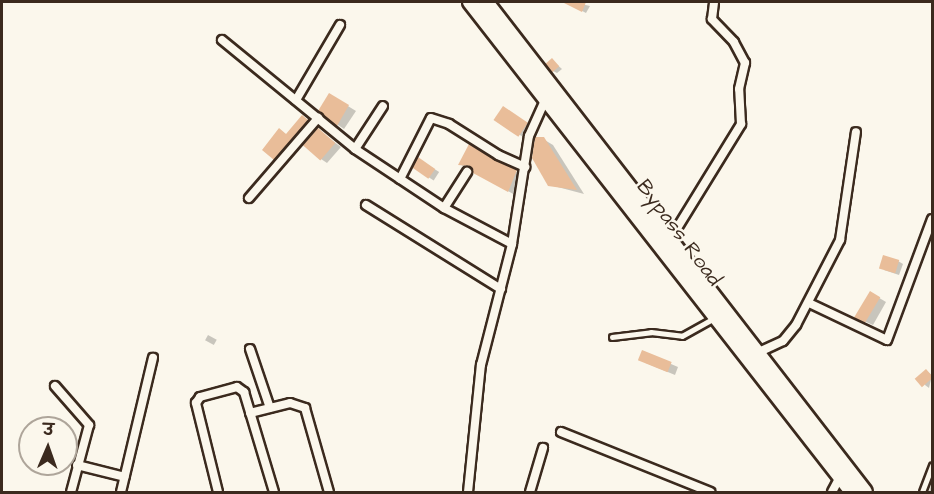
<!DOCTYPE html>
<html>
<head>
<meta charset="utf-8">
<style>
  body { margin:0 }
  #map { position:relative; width:934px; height:494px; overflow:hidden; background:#fbf7ec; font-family:"Architects Daughter","Playpen Sans Deva",sans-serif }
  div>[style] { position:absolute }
  .shadow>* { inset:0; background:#0003; transform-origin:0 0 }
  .building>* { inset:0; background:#e9bd99; transform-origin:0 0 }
  .roads { filter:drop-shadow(2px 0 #3b2a1e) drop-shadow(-2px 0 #3b2a1e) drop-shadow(0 2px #3b2a1e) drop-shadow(0 -2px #3b2a1e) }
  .service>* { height:4.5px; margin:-2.25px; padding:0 2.25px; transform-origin:2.25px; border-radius:2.25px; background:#fbf7ec }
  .minor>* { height:8px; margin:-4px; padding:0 4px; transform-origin:4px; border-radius:4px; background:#fbf7ec }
  .primary>* { height:14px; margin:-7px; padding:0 7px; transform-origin:7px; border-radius:7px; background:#fbf7ec }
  span { translate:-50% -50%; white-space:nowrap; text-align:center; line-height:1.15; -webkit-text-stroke:5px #fbf7ec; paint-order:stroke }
  .street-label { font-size:21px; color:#3b2a1e }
  .frame { position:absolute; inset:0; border:3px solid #3b2a1e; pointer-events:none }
  .north { position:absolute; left:18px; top:416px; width:60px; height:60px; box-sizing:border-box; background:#fbf7ec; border:2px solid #aea59a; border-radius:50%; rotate:2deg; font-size:16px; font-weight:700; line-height:24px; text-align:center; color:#3b2a1e }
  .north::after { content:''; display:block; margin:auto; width:21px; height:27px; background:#3b2a1e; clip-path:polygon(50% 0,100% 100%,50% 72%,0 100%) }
</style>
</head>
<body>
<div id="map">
  <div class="shadow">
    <i style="clip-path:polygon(573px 2px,590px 6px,586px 13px,571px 5px)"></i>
    <i style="clip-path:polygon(552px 60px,562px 69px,557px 73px,553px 71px)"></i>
    <i style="clip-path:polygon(330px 95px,356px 111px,344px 129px,338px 125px)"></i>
    <i style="clip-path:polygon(510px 112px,534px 128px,528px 140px,496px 120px)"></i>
    <i style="clip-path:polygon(302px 117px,314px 125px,281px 162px,275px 158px,280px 130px,287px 135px)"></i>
    <i style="clip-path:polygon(318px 130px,341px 147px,327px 163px,321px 159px)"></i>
    <i style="clip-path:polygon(543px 139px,553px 145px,584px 194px,550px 185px)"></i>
    <i style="left:470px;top:146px;width:64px;height:21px;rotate:29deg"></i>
    <i style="left:419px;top:159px;width:24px;height:10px;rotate:33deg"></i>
    <i style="clip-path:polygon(898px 261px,903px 264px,899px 275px,884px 270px)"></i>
    <i style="clip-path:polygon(871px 293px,886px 302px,873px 325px,864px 321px)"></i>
    <i style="left:208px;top:335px;width:10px;height:6px;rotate:29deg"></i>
    <i style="clip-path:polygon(643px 352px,678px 367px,675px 375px,646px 363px)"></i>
    <i style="clip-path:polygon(926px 371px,932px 375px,929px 388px,925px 385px)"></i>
    <i style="clip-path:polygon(932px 482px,932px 492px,929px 492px)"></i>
  </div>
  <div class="building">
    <i style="clip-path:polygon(562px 2px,586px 2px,582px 12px)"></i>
    <i style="left:552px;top:58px;width:11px;height:9px;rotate:49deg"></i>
    <i style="clip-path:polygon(329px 93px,349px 105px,337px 126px,318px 111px)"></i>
    <i style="left:503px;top:106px;width:30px;height:17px;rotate:34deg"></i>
    <i style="clip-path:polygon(302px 115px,308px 120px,274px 160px,262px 150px,279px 128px,286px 134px)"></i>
    <i style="left:318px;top:128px;width:23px;height:23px;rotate:41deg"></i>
    <i style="clip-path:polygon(535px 137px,544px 137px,577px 190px,548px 186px,532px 158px)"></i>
    <i style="clip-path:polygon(469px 144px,517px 170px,508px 192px,473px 173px,470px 166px,458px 165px)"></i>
    <i style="left:418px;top:157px;width:21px;height:12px;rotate:35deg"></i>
    <i style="left:883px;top:255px;width:17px;height:14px;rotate:17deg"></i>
    <i style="left:870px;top:291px;width:12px;height:31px;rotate:31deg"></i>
    <i style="left:642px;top:350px;width:32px;height:11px;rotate:22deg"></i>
    <i style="left:926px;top:369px;width:11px;height:15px;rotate:49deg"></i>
  </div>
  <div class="roads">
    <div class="service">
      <i style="left:612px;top:337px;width:39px;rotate:-7deg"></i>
      <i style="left:651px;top:332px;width:31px;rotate:7deg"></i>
      <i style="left:682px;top:336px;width:37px;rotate:-29deg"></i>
      <i style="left:922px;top:492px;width:28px;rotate:-69deg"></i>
    </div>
    <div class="minor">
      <i style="left:222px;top:40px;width:172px;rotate:39.3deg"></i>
      <i style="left:355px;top:149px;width:107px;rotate:33.5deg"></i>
      <i style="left:444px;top:208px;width:77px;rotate:27.9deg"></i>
      <i style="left:296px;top:100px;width:87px;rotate:-59.6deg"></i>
      <i style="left:355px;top:149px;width:51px;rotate:-56.9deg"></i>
      <i style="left:400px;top:179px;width:68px;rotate:-63.1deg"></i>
      <i style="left:431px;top:118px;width:19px;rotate:18deg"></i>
      <i style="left:449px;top:124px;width:58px;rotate:32.3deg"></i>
      <i style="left:498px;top:155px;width:30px;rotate:24deg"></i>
      <i style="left:249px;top:198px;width:106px;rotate:-49.2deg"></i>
      <i style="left:366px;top:205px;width:159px;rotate:31.9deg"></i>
      <i style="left:444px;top:208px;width:43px;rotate:-57.4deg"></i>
      <i style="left:671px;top:238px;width:134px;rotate:-58.4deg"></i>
      <i style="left:741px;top:124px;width:35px;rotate:-93deg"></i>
      <i style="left:739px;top:89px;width:27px;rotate:-77deg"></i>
      <i style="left:745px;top:63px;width:24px;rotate:-118deg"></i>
      <i style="left:734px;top:42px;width:32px;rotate:-134deg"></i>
      <i style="left:712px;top:19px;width:17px;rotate:-83deg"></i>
      <i style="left:809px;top:303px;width:86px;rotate:25.4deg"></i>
      <i style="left:887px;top:340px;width:129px;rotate:-69.6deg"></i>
      <i style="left:250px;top:349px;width:62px;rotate:71.3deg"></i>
      <i style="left:759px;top:352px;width:26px;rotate:-25deg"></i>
      <i style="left:783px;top:341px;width:21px;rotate:-51deg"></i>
      <i style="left:796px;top:325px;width:96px;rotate:-62.6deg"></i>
      <i style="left:840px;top:240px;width:109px;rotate:-81.6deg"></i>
      <i style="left:55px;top:386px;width:52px;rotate:48.9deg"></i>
      <i style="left:89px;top:425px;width:69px;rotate:105deg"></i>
      <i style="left:250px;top:413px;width:41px;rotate:-14deg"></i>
      <i style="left:290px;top:403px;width:16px;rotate:18deg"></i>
      <i style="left:305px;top:408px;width:87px;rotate:74.1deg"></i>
      <i style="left:561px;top:432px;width:161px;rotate:21.9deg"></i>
      <i style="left:77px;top:465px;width:49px;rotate:14deg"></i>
      <i style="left:121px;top:492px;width:138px;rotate:-76.6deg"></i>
      <i style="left:218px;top:492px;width:92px;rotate:-103.9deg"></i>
      <i style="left:196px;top:403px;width:7px;rotate:-56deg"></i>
      <i style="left:200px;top:397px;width:38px;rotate:-15deg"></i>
      <i style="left:237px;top:387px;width:9px;rotate:36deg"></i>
      <i style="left:244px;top:392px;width:104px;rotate:73.3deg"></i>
      <i style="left:468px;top:492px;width:128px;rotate:-84.2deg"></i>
      <i style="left:481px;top:365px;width:125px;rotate:-75.6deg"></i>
      <i style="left:512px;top:244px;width:109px;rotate:-81.1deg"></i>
      <i style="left:529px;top:136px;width:44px;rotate:-65.8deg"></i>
      <i style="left:530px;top:492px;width:46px;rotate:-73.5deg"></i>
      <i style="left:832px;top:492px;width:17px;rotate:-62deg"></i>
    </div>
    <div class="primary">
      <i style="left:470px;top:2px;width:621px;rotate:52.06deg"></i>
      <i style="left:486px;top:2px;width:619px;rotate:52.28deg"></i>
    </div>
  </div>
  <div class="street-label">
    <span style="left:679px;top:233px;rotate:53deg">Bypass Road</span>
  </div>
  <div class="frame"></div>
  <div class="north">उ</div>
</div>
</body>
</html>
